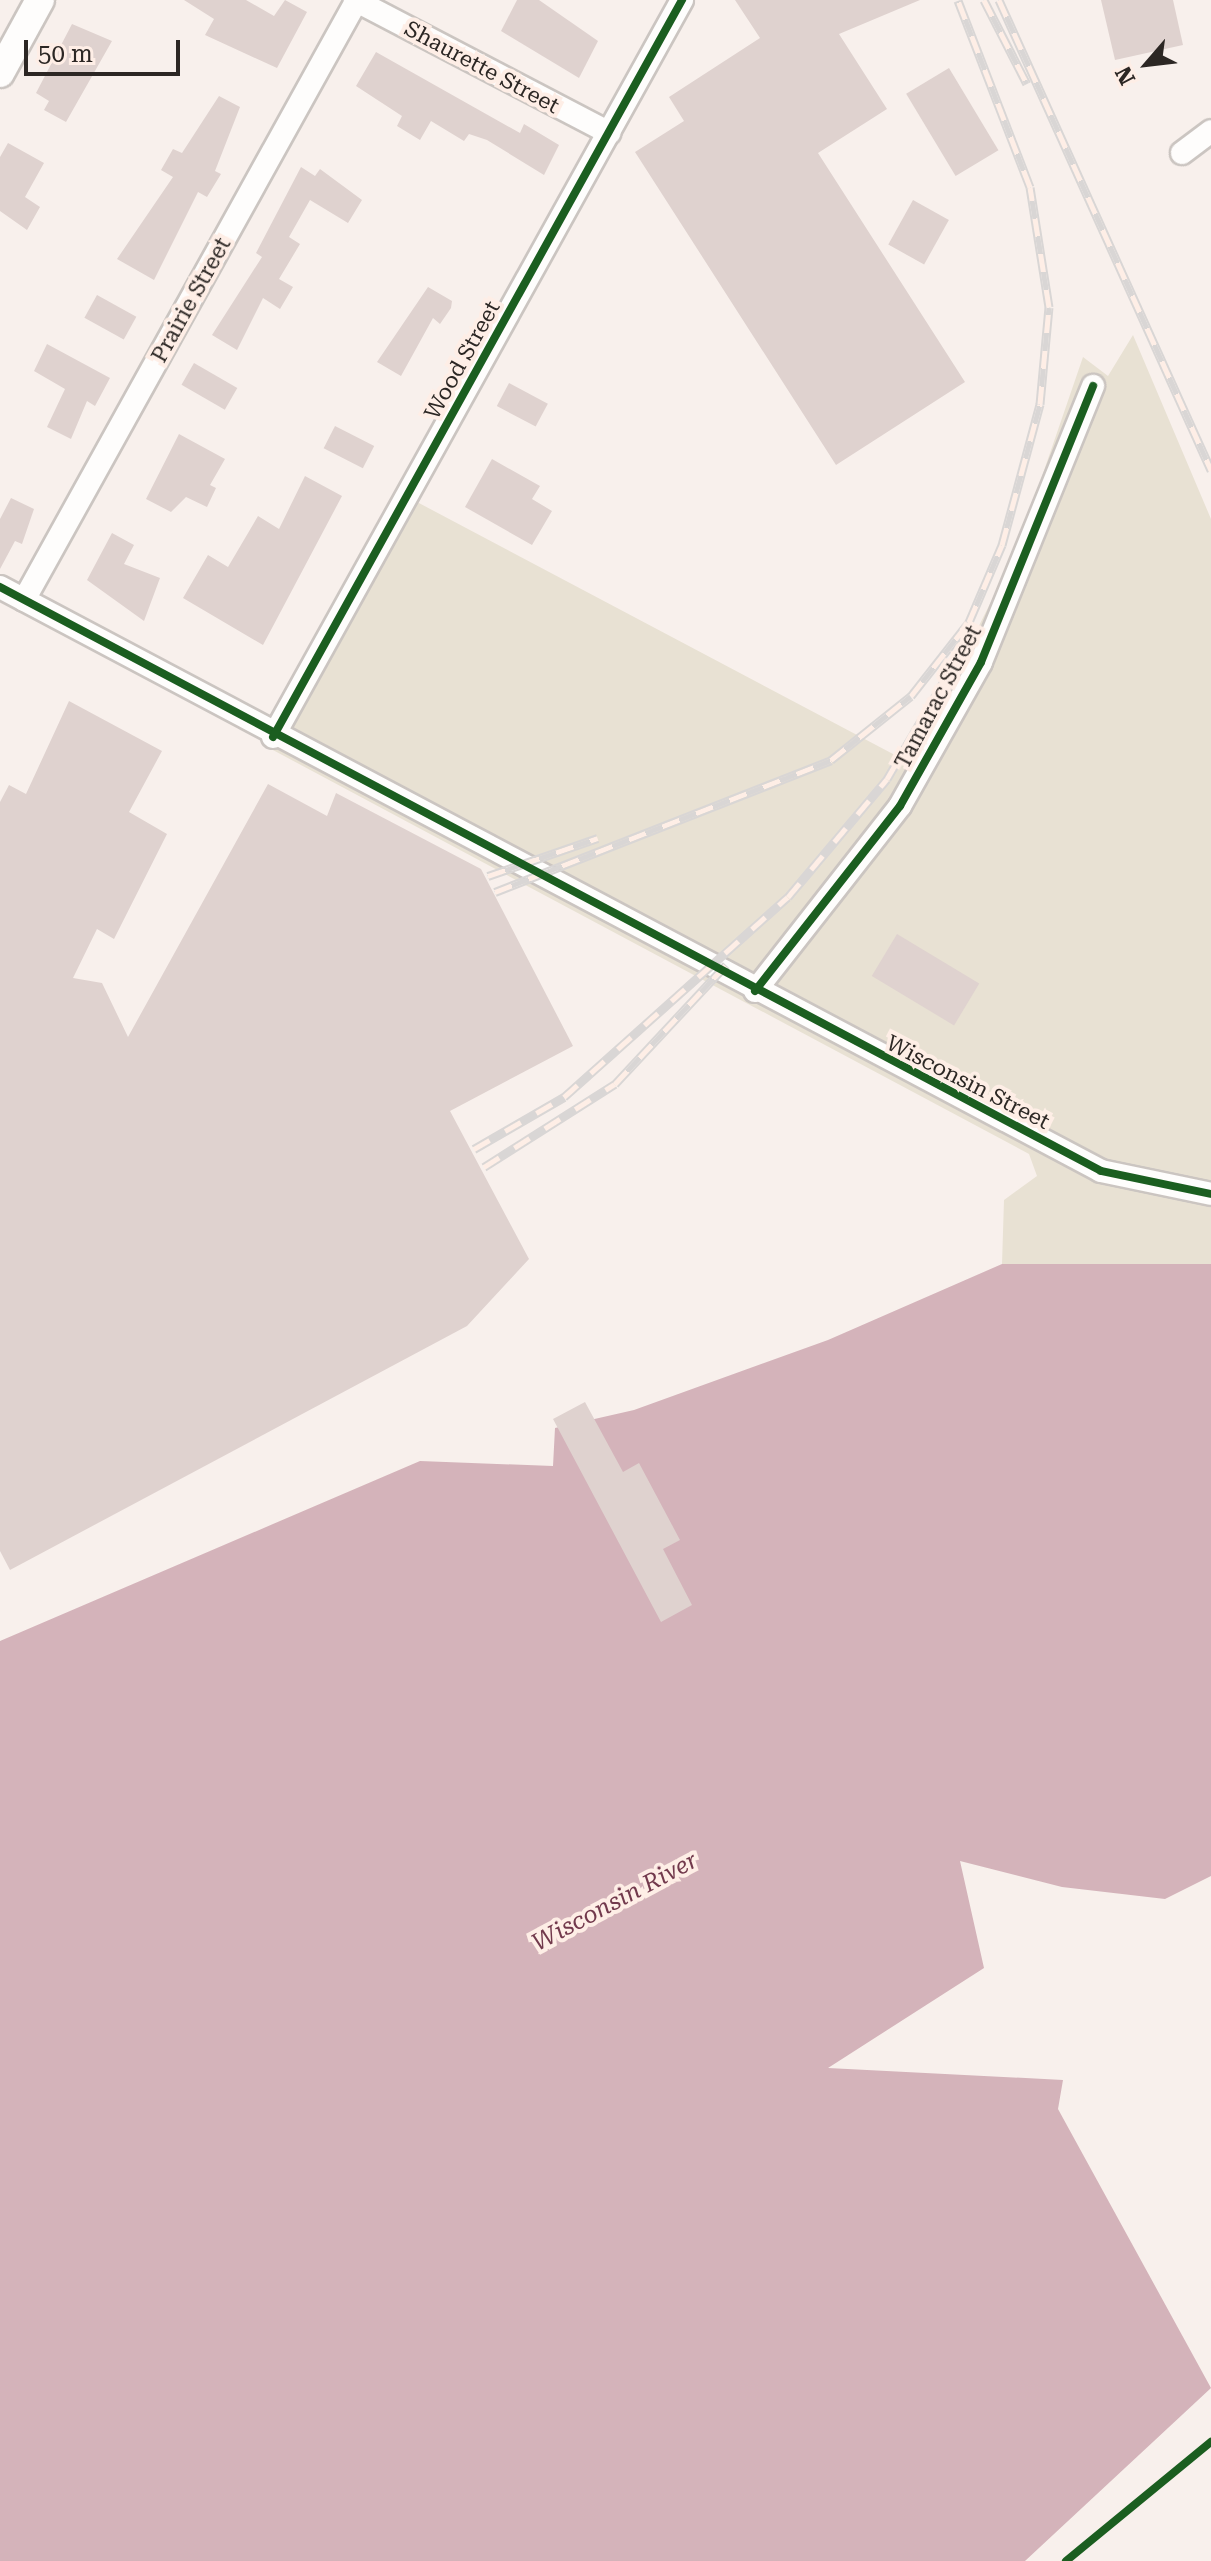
<!DOCTYPE html>
<html>
<head>
<meta charset="utf-8">
<style>
  body { margin:0 }
  #map { position:relative; width:1211px; height:2561px; overflow:hidden; background:#f8f0ec; font-family:"Roboto Serif",serif }
  div>[style] { position:absolute }
  .green>* { inset:0; background:#e8e1d3 }
  .water>* { inset:0; background:#d4b3ba }
  .building>* { inset:0; background:#dfd2cf; transform-origin:0 0 }
  .roads { filter:drop-shadow(2px 0 #cbc5c1) drop-shadow(-2px 0 #cbc5c1) drop-shadow(0 2px #cbc5c1) drop-shadow(0 -2px #cbc5c1) }
  .minor>* { height:22px; margin:-11px; padding:0 11px; transform-origin:11px; border-radius:11px; background:#fefdfc }
  .tertiary>* { height:28px; margin:-14px; padding:0 14px; transform-origin:14px; border-radius:14px; background:#fefdfc }
  .rail>* { height:9px; margin-top:-4.5px; transform-origin:0; background:repeating-linear-gradient(90deg,#feeee6 0 18px,#d9d6d5 0 36px); box-sizing:border-box; border-block:2px solid #d9d6d5 }
  .cycleway>* { height:8px; margin:-4px; padding:0 4px; transform-origin:4px; border-radius:4px; background:#1b5e20 }
  span { translate:-50% -50%; white-space:nowrap; text-align:center; line-height:1.15; -webkit-text-stroke:8px #feeee6; paint-order:stroke }
  .street-label { font-size:22px; color:#2c2724 }
  .water-label { font-size:24px; color:#72394c; font-style:italic }
  .north { position:absolute; left:1107px; top:24px; width:80px; height:80px; -webkit-text-stroke:6px #feeee6; paint-order:stroke; rotate:242deg; font-size:22px; font-weight:700; line-height:32px; text-align:center; color:#2c2724 }
  .north::after { content:''; display:block; margin:auto; width:28px; height:36px; background:#2c2724; clip-path:polygon(50% 0,100% 100%,50% 72%,0 100%) }
  .scale { position:absolute; left:24px; top:40px; width:156px; height:36px; box-sizing:border-box; border:4px solid #2c2724; border-top:0; padding-left:10px; font-size:24px; line-height:28px; white-space:nowrap; color:#2c2724; -webkit-text-stroke:6px #feeee6; paint-order:stroke }
</style>
</head>
<body>
<div id="map">
  <div class="green">
    <i style="clip-path:polygon(1133px 335px,1211px 519px,1211px 1264px,1002px 1264px,1004px 1200px,1037px 1176px,1029px 1154px,271px 749px,417px 502px,910px 763px,1016px 552px,1083px 357px,1108px 376px)"></i>
  </div>
  <div class="water">
    <i style="clip-path:polygon(1002px 1264px,1211px 1264px,1211px 1876px,1165px 1899px,1062px 1887px,960px 1861px,984px 1968px,828px 2068px,1063px 2080px,1058px 2109px,1211px 2388px,1025px 2561px,0 2561px,0 1641px,420px 1461px,553px 1466px,555px 1428px,634px 1410px,828px 1340px)"></i>
  </div>
  <div class="building">
    <i style="clip-path:polygon(184px 0,246px 0,274px 16px,285px 0,307px 12px,277px 68px,205px 35px,214px 19px)"></i>
    <i style="clip-path:polygon(517px 0,539px 0,598px 41px,579px 78px,501px 31px)"></i>
    <i style="clip-path:polygon(735px 0,920px 0,839px 34px,887px 109px,818px 153px,965px 382px,836px 465px,635px 152px,684px 121px,669px 97px,760px 38px)"></i>
    <i style="clip-path:polygon(1101px 0,1173px 0,1183px 45px,1115px 60px)"></i>
    <i style="clip-path:polygon(72px 24px,112px 41px,66px 122px,44px 110px,49px 101px,36px 93px)"></i>
    <i style="clip-path:polygon(376px 52px,520px 133px,524px 124px,559px 145px,544px 175px,487px 140px,469px 134px,464px 141px,431px 121px,420px 140px,397px 126px,402px 116px,356px 86px)"></i>
    <i style="left:949px;top:68px;width:96px;height:50px;rotate:59deg"></i>
    <i style="clip-path:polygon(219px 96px,240px 107px,215px 171px,221px 174px,207px 197px,198px 192px,154px 280px,117px 259px,173px 177px,161px 170px,173px 149px,182px 153px)"></i>
    <i style="clip-path:polygon(8px 143px,44px 163px,25px 197px,40px 207px,27px 230px,0 211px,0 157px)"></i>
    <i style="clip-path:polygon(301px 167px,315px 176px,320px 169px,362px 200px,348px 223px,310px 200px,289px 237px,300px 244px,279px 279px,293px 287px,280px 309px,263px 298px,237px 350px,212px 335px,262px 257px,256px 253px)"></i>
    <i style="left:913px;top:200px;width:41px;height:51px;rotate:29deg"></i>
    <i style="clip-path:polygon(428px 287px,452px 301px,451px 308px,440px 324px,433px 318px,401px 376px,377px 362px)"></i>
    <i style="left:97px;top:295px;width:45px;height:26px;rotate:29deg"></i>
    <i style="clip-path:polygon(47px 344px,110px 378px,95px 406px,87px 401px,71px 439px,47px 427px,65px 389px,34px 371px)"></i>
    <i style="left:194px;top:363px;width:50px;height:25px;rotate:30deg"></i>
    <i style="left:509px;top:383px;width:44px;height:26px;rotate:28deg"></i>
    <i style="left:335px;top:426px;width:44px;height:25px;rotate:27deg"></i>
    <i style="clip-path:polygon(179px 434px,225px 459px,210px 485px,216px 488px,207px 507px,186px 497px,171px 512px,146px 499px)"></i>
    <i style="clip-path:polygon(492px 459px,540px 486px,532px 499px,552px 511px,532px 545px,465px 507px)"></i>
    <i style="clip-path:polygon(305px 476px,342px 496px,263px 645px,183px 598px,208px 555px,228px 567px,258px 516px,279px 529px)"></i>
    <i style="clip-path:polygon(11px 498px,34px 509px,22px 544px,15px 541px,0 569px,0 519px)"></i>
    <i style="clip-path:polygon(112px 533px,134px 545px,124px 564px,160px 578px,144px 621px,87px 580px)"></i>
    <i style="clip-path:polygon(69px 701px,162px 751px,129px 812px,167px 834px,114px 939px,97px 929px,73px 978px,102px 983px,128px 1037px,268px 784px,327px 816px,336px 793px,481px 869px,573px 1046px,450px 1111px,529px 1259px,467px 1326px,10px 1570px,0 1551px,0 802px,9px 785px,26px 794px)"></i>
    <i style="left:897px;top:934px;width:96px;height:49px;rotate:31deg"></i>
    <i style="clip-path:polygon(585px 1402px,623px 1472px,639px 1463px,680px 1540px,663px 1549px,692px 1605px,661px 1622px,553px 1419px)"></i>
  </div>
  <div class="roads">
    <div class="minor">
      <i style="left:355px;top:0;width:287px;rotate:27.6deg"></i>
      <i style="left:1182px;top:153px;width:36px;rotate:-37deg"></i>
      <i style="left:0;top:587px;width:1246px;rotate:27.94deg"></i>
      <i style="left:1101px;top:1171px;width:112px;rotate:11.8deg"></i>
      <i style="left:24px;top:600px;width:686px;rotate:-60.97deg"></i>
      <i style="left:273px;top:737px;width:843px;rotate:-60.97deg"></i>
      <i style="left:755px;top:991px;width:235px;rotate:-51.9deg"></i>
      <i style="left:900px;top:806px;width:165px;rotate:-60.6deg"></i>
      <i style="left:981px;top:662px;width:298px;rotate:-67.9deg"></i>
    </div>
    <div class="tertiary">
      <i style="left:0;top:73px;width:83px;rotate:-61.3deg"></i>
    </div>
  </div>
  <div class="rail">
    <i style="left:984px;top:0;width:94px;rotate:62.9deg"></i>
    <i style="left:999px;top:0;width:516px;rotate:65.72deg"></i>
    <i style="left:488px;top:876px;width:116px;rotate:-19.1deg"></i>
    <i style="left:495px;top:892px;width:361px;rotate:-21.4deg"></i>
    <i style="left:831px;top:760px;width:102px;rotate:-38.7deg"></i>
    <i style="left:911px;top:696px;width:94px;rotate:-51.9deg"></i>
    <i style="left:969px;top:622px;width:84px;rotate:-66.8deg"></i>
    <i style="left:1002px;top:545px;width:146px;rotate:-74.9deg"></i>
    <i style="left:1040px;top:404px;width:97px;rotate:-84.7deg"></i>
    <i style="left:1049px;top:307px;width:121px;rotate:-99deg"></i>
    <i style="left:1030px;top:187px;width:200px;rotate:-111.1deg"></i>
    <i style="left:474px;top:1149px;width:104px;rotate:-30deg"></i>
    <i style="left:564px;top:1097px;width:300px;rotate:-41.8deg"></i>
    <i style="left:788px;top:897px;width:154px;rotate:-50deg"></i>
    <i style="left:887px;top:779px;width:157px;rotate:-59.8deg"></i>
    <i style="left:484px;top:1167px;width:155px;rotate:-32.4deg"></i>
    <i style="left:615px;top:1084px;width:163px;rotate:-47deg"></i>
  </div>
  <div class="cycleway">
    <i style="left:0;top:587px;width:1246px;rotate:27.94deg"></i>
    <i style="left:1101px;top:1171px;width:112px;rotate:11.8deg"></i>
    <i style="left:273px;top:737px;width:843px;rotate:-60.97deg"></i>
    <i style="left:755px;top:991px;width:235px;rotate:-51.9deg"></i>
    <i style="left:900px;top:806px;width:165px;rotate:-60.6deg"></i>
    <i style="left:981px;top:662px;width:298px;rotate:-67.9deg"></i>
    <i style="left:1066px;top:2561px;width:188px;rotate:-39.4deg"></i>
  </div>
  <div class="street-label">
    <span style="left:482px;top:67px;rotate:28deg">Shaurette Street</span>
    <span style="left:191px;top:300px;rotate:-61deg">Prairie Street</span>
    <span style="left:462px;top:360px;rotate:-61deg">Wood Street</span>
    <span style="left:938px;top:697px;rotate:-62deg">Tamarac Street</span>
    <span style="left:968px;top:1082px;rotate:27deg">Wisconsin Street</span>
  </div>
  <div class="water-label">
    <span style="left:615px;top:1902px;rotate:-28deg">Wisconsin River</span>
  </div>
  <div class="north">N</div>
  <div class="scale">50 m</div>
</div>
</body>
</html>
